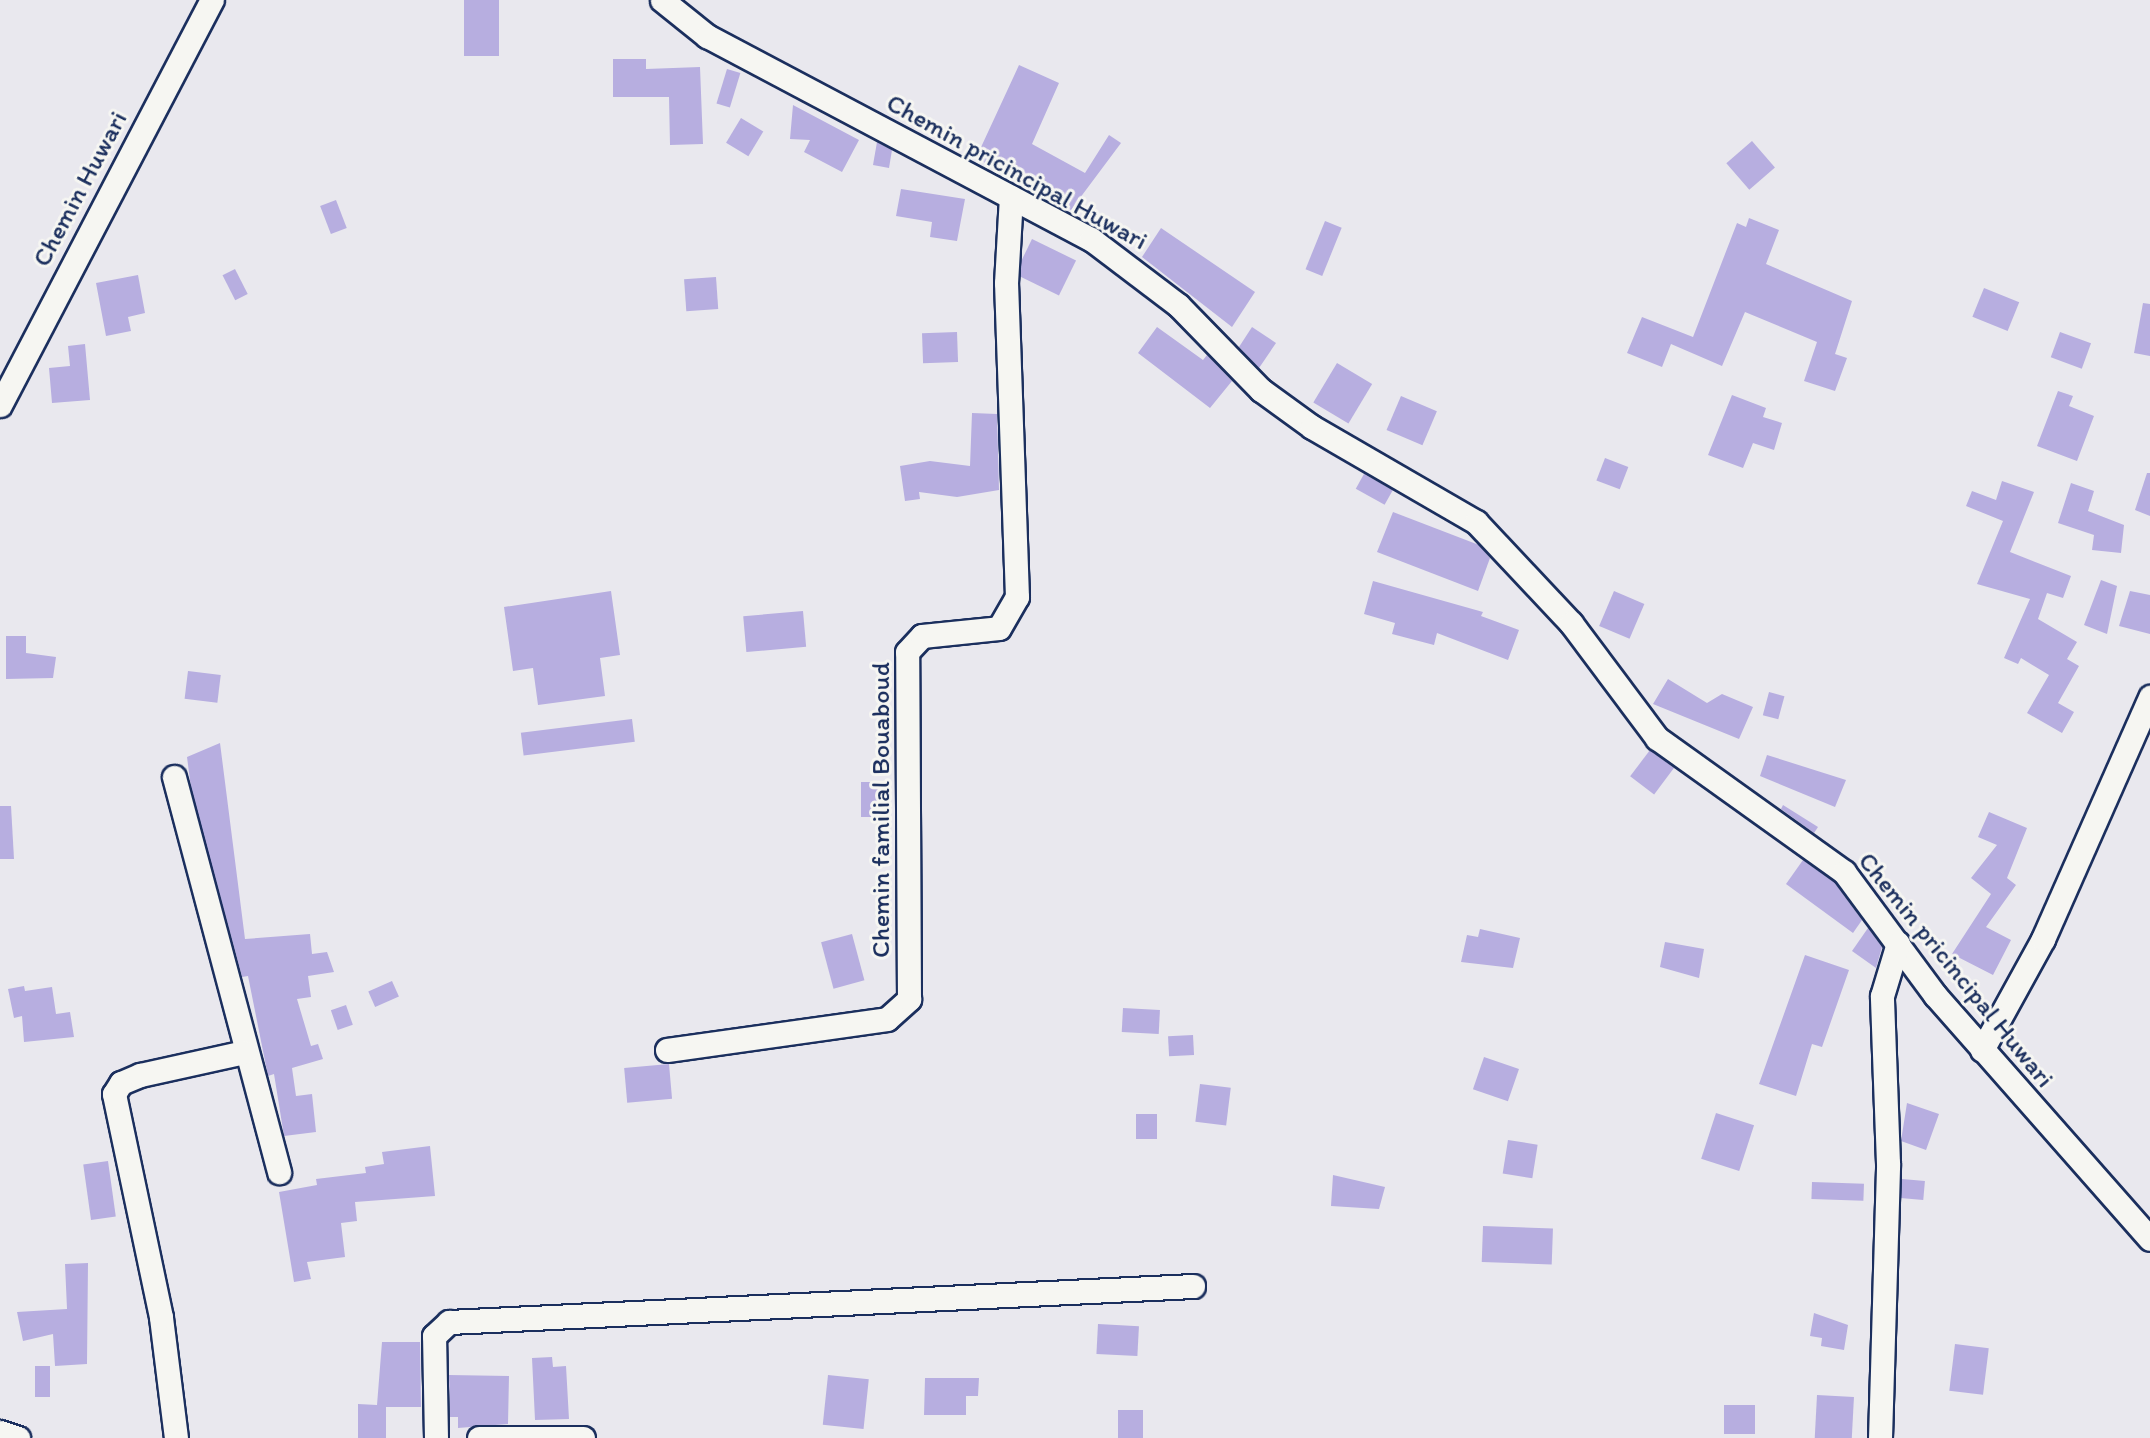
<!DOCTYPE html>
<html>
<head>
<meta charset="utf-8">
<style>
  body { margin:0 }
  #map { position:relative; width:2150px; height:1438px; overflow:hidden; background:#e9e8ee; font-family:Itim,sans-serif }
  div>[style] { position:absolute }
  .building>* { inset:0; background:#b7aee0; transform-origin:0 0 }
  .roads { filter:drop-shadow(2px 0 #1b2f5e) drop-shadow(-2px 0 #1b2f5e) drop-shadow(0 2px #1b2f5e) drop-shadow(0 -2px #1b2f5e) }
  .minor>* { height:23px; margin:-11.5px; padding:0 11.5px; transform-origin:11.5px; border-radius:11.5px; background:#f6f6f2 }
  span { translate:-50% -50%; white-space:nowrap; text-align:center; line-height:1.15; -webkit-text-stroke:6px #f6f6f2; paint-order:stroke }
  .street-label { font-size:26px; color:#1b2f5e }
</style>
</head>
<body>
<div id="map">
  <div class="building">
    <i style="left:464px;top:0;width:35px;height:56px"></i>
    <i style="clip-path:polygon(613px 59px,646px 59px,646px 69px,700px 67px,703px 144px,670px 145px,669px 97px,613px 97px)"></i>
    <i style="clip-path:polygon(1019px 65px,1059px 83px,1032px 144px,1085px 173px,1109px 135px,1121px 143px,1071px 210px,976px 158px)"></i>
    <i style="left:727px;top:69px;width:14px;height:36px;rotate:17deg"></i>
    <i style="clip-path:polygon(793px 105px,859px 140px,842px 172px,804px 152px,810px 140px,790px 139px)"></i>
    <i style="left:741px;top:118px;width:26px;height:29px;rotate:31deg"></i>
    <i style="left:1752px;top:141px;width:35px;height:34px;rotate:49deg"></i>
    <i style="clip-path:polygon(877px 142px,892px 150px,889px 168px,873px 165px)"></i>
    <i style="clip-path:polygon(901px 189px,965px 199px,957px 241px,930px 237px,932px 222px,896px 216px)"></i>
    <i style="left:336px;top:200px;width:30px;height:17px;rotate:69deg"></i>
    <i style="clip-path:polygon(1749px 218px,1779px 230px,1766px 264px,1852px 301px,1835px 354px,1847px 358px,1835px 391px,1804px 381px,1817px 342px,1745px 312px,1722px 366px,1671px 344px,1662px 367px,1627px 353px,1642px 317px,1693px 337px,1737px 223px,1746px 227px)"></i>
    <i style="left:1325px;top:221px;width:18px;height:52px;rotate:22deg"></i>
    <i style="clip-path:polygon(1161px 228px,1255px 292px,1232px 327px,1142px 257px)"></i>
    <i style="left:1032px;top:239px;width:49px;height:39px;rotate:26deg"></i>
    <i style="left:235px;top:269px;width:28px;height:14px;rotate:63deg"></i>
    <i style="clip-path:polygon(138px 275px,145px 313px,128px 317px,131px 331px,106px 336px,96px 283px)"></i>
    <i style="left:716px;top:277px;width:32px;height:32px;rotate:86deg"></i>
    <i style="left:1984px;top:288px;width:38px;height:31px;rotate:22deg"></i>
    <i style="clip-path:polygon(2143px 303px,2150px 304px,2150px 356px,2134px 353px)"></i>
    <i style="clip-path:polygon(1157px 327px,1203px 360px,1207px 355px,1232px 381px,1210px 408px,1138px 353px)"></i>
    <i style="clip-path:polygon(1252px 327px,1276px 343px,1259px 368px,1239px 347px)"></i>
    <i style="left:957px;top:332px;width:30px;height:35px;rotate:88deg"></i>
    <i style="left:2060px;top:332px;width:33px;height:27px;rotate:20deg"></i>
    <i style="clip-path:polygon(85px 344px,90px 400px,52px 403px,49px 368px,70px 366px,68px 346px)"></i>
    <i style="left:1337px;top:363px;width:41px;height:46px;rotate:31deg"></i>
    <i style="clip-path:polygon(2058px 391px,2073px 396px,2069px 406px,2094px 416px,2077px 461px,2037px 446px)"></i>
    <i style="clip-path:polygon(1732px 395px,1766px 408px,1763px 417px,1782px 423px,1774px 450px,1753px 443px,1743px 468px,1708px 455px)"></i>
    <i style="left:1401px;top:396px;width:39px;height:37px;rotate:23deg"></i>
    <i style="clip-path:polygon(972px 413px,997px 414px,999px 490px,957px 497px,919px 492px,920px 499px,905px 501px,900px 466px,930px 461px,970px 466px)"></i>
    <i style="left:1605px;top:458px;width:25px;height:24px;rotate:21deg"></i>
    <i style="clip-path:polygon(2147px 473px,2150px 473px,2150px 516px,2135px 510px)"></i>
    <i style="left:1364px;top:474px;width:33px;height:17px;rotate:29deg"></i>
    <i style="clip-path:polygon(2002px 481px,2034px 492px,2010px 552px,2071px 576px,2063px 598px,2047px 593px,2038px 619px,2077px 642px,2067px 659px,2079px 666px,2058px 703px,2074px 712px,2062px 733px,2027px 713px,2049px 675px,2021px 658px,2018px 664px,2004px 658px,2030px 599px,1977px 584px,2003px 521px,1966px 506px,1972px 491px,1996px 500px)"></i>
    <i style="clip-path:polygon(2071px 483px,2094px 491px,2088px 511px,2124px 525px,2121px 553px,2092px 550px,2094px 535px,2058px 523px)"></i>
    <i style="clip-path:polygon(1393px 512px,1479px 545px,1490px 558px,1478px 591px,1377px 552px)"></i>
    <i style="clip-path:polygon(2101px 580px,2117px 586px,2107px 634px,2084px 625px)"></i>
    <i style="clip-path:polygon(1373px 581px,1483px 612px,1481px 616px,1519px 630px,1508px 660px,1437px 633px,1434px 645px,1392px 634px,1395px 623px,1364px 614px)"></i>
    <i style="clip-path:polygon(611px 591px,620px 655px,600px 658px,605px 696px,538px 705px,533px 668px,513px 671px,504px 607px)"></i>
    <i style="left:1614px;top:591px;width:33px;height:38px;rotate:23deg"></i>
    <i style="clip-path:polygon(2130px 591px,2150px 595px,2150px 634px,2119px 626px)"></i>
    <i style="left:803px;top:611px;width:36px;height:60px;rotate:85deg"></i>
    <i style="clip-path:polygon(6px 636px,26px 636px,26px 653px,56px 657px,53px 678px,6px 679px)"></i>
    <i style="left:188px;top:671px;width:33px;height:28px;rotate:7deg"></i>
    <i style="clip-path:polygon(1668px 679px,1707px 703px,1722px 694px,1753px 707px,1739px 739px,1653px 704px)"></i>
    <i style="left:1769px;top:692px;width:16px;height:24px;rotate:15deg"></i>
    <i style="left:632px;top:719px;width:23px;height:112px;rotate:83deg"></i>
    <i style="clip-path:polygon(220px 743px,245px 939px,310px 934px,312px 954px,327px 952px,334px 972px,308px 976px,311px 997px,297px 999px,311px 1046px,318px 1044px,323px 1059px,292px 1068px,296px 1096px,312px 1094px,316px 1132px,284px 1136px,274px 1074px,268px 1076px,248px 976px,242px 977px,191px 788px,187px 757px)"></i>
    <i style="left:1650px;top:750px;width:30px;height:33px;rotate:37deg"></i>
    <i style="clip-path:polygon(1767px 755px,1846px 780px,1835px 807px,1760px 776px)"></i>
    <i style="left:861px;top:782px;width:23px;height:35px"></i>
    <i style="clip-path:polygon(1783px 805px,1818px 827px,1814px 833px,1781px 809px)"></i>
    <i style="clip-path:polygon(0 806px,11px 806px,14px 859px,0 859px)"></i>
    <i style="clip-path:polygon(1989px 812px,2027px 828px,2007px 878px,2016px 885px,1986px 927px,2011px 940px,1993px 975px,1952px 954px,1991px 894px,1971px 878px,1997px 845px,1978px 837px)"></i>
    <i style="clip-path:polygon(1803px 860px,1834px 882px,1862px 920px,1853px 933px,1786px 884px)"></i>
    <i style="clip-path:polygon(1868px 928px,1882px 947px,1876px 968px,1852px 951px)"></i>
    <i style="clip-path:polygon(1480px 929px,1520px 938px,1513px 968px,1461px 962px,1467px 935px,1478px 937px)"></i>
    <i style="left:852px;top:934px;width:48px;height:32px;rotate:75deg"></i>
    <i style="clip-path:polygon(1665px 942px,1704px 949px,1699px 978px,1660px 967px)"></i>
    <i style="clip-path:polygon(1805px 955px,1849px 970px,1822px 1047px,1812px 1044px,1796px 1096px,1759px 1084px)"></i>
    <i style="left:392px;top:981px;width:17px;height:26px;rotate:66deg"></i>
    <i style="clip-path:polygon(24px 986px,25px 991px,52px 987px,56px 1014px,70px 1012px,74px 1037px,24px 1042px,22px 1016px,14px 1018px,8px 989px)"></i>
    <i style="left:346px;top:1005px;width:21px;height:16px;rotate:71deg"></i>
    <i style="left:1123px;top:1008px;width:37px;height:24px;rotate:3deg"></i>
    <i style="left:1193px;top:1035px;width:20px;height:25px;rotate:87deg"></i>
    <i style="left:1484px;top:1057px;width:37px;height:34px;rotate:19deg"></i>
    <i style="left:669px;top:1064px;width:35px;height:45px;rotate:85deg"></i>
    <i style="left:1200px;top:1084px;width:31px;height:38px;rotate:7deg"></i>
    <i style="clip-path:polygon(1907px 1103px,1939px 1114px,1926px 1150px,1901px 1141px)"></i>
    <i style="left:1716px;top:1113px;width:40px;height:48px;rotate:18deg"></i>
    <i style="left:1157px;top:1114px;width:25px;height:21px;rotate:90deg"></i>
    <i style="left:1508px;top:1140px;width:30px;height:34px;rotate:9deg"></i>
    <i style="clip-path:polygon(430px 1146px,435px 1196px,355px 1202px,357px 1221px,341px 1223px,345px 1257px,307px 1262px,311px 1279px,294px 1282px,279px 1192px,317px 1185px,316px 1179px,366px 1173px,365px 1167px,384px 1164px,382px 1152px)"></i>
    <i style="left:108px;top:1161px;width:56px;height:25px;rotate:82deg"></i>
    <i style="clip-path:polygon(1333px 1175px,1385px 1187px,1379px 1209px,1331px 1206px)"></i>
    <i style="left:1902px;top:1179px;width:23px;height:19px;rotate:5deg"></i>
    <i style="left:1812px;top:1182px;width:52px;height:17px;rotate:2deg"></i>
    <i style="left:1483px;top:1226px;width:70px;height:36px;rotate:2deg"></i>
    <i style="clip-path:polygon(88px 1263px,87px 1364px,55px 1366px,53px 1334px,23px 1341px,17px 1312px,67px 1309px,65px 1264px)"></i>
    <i style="clip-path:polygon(1814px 1313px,1848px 1325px,1844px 1350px,1821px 1346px,1822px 1338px,1810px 1336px)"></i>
    <i style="left:1098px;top:1324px;width:41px;height:30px;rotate:3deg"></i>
    <i style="clip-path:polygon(382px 1342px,420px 1342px,421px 1407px,386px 1407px,386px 1438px,358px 1438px,358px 1404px,377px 1405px)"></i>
    <i style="left:1955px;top:1344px;width:34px;height:47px;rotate:7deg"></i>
    <i style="clip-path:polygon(552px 1357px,553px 1367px,566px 1366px,569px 1419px,535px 1420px,532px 1358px)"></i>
    <i style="left:35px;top:1366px;width:15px;height:31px"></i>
    <i style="clip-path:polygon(449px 1375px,509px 1376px,508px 1424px,458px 1428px,458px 1417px,450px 1417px)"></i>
    <i style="left:828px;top:1375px;width:41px;height:50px;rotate:6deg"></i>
    <i style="clip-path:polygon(925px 1378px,979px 1378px,978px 1396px,966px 1396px,966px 1415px,924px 1415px)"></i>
    <i style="left:1817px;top:1395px;width:37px;height:43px;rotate:3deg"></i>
    <i style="left:1724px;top:1405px;width:31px;height:29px"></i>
    <i style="left:1143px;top:1410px;width:28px;height:25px;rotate:90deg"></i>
  </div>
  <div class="roads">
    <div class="minor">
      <i style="left:662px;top:0;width:58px;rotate:38.7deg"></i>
      <i style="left:707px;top:36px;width:434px;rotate:27.9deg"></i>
      <i style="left:1091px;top:239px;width:109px;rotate:37.2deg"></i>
      <i style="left:1178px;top:305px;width:119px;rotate:45.7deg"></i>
      <i style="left:1261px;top:390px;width:63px;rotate:36deg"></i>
      <i style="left:1312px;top:427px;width:190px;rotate:30.1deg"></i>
      <i style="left:1476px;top:522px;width:139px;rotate:46.8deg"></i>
      <i style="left:1571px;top:623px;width:144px;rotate:53.2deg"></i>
      <i style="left:1657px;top:738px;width:230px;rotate:35.6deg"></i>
      <i style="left:1844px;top:872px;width:153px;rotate:53.5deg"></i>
      <i style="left:1935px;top:995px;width:325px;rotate:48.6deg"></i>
      <i style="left:0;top:405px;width:457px;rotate:-62.4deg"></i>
      <i style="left:174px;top:777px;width:409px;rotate:75.1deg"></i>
      <i style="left:667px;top:1050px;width:222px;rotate:-8deg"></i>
      <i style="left:887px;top:1019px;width:30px;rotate:-42deg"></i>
      <i style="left:909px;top:999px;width:347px;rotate:-90.3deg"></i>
      <i style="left:907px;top:652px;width:22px;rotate:-47deg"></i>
      <i style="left:922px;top:636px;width:77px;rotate:-5.9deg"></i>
      <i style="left:999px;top:628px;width:36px;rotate:-60deg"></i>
      <i style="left:1017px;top:597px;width:314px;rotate:-92deg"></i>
      <i style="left:1006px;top:283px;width:86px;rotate:-86.7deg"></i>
      <i style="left:1982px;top:1050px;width:127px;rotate:-61.2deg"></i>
      <i style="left:2043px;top:939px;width:265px;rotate:-66.1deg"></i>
      <i style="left:0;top:1432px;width:19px;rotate:18deg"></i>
      <i style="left:176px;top:1438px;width:122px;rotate:-97.1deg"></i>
      <i style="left:161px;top:1317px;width:228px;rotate:-101.9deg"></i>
      <i style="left:114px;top:1094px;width:13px;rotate:-58deg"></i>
      <i style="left:121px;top:1083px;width:21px;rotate:-23deg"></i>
      <i style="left:140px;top:1075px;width:107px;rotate:-12.4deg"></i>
      <i style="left:436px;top:1438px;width:102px;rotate:-91.1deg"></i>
      <i style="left:434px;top:1336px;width:21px;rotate:-43deg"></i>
      <i style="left:449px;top:1322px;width:745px;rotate:-2.77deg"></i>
      <i style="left:479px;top:1438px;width:104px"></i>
      <i style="left:1880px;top:1438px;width:275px;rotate:-88.3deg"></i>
      <i style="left:1888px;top:1163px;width:167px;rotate:-92.1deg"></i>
      <i style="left:1882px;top:996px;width:55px;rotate:-73.2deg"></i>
    </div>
  </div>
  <div class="street-label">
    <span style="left:1017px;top:172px;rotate:29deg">Chemin pricincipal Huwari</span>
    <span style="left:80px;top:189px;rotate:-62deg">Chemin Huwari</span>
    <span style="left:881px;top:810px;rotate:-90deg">Chemin familial Bouaboud</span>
    <span style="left:1956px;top:970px;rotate:51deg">Chemin pricincipal Huwari</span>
  </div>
</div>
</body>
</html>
